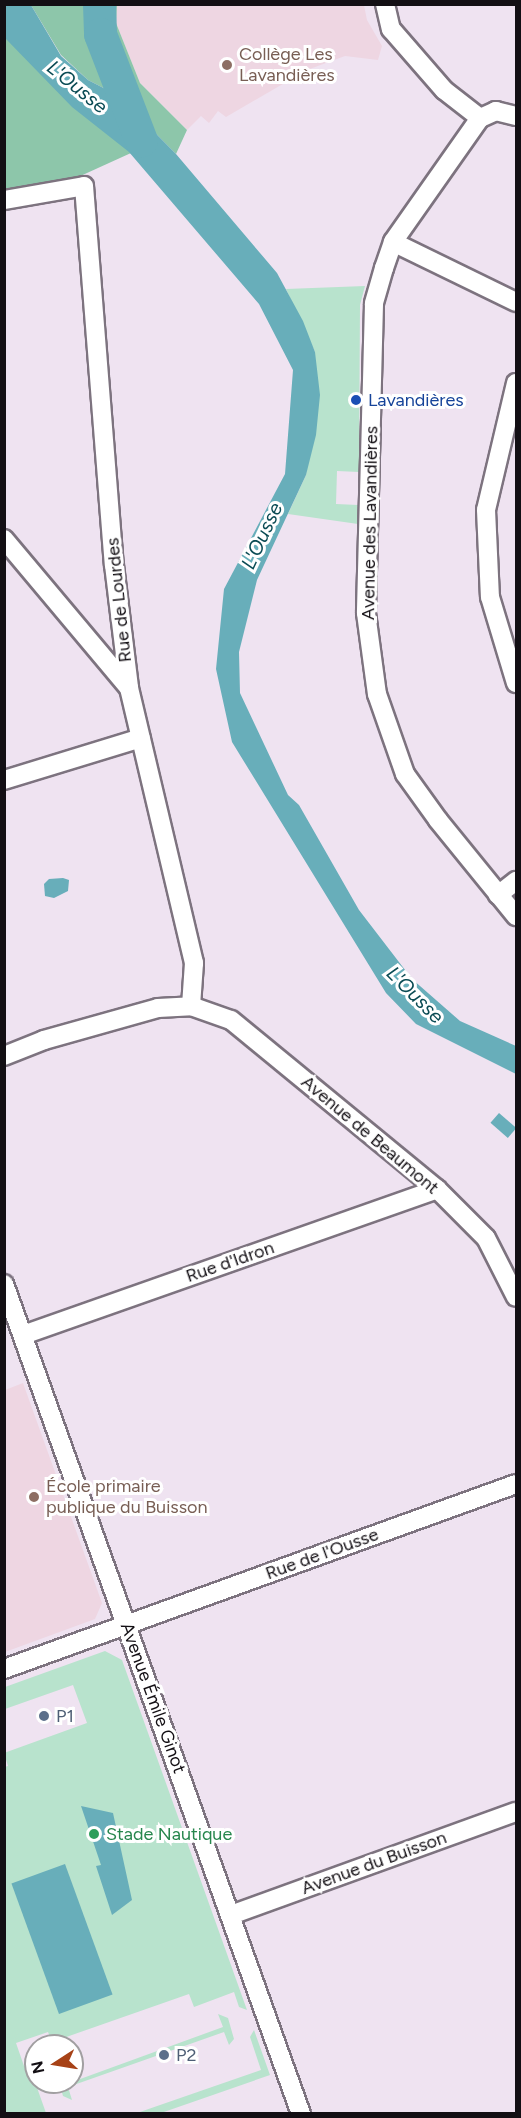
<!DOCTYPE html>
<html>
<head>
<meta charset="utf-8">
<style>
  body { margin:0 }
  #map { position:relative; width:521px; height:2118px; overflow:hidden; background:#efe3f1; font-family:Figtree,sans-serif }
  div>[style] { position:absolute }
  .education>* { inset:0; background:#eed6e2 }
  .green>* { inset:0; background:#b8e3cd }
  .forest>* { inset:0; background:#8dc6aa }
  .water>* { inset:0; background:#68aeba; transform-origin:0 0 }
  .river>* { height:33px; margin:-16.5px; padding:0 16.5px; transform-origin:16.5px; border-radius:16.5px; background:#68aeba }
  .roads { filter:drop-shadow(2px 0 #7d737f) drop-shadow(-2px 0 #7d737f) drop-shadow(0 2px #7d737f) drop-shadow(0 -2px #7d737f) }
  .minor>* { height:18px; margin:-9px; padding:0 9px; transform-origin:9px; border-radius:9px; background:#fff }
  .dots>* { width:16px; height:16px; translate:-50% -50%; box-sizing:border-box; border:3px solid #fff; border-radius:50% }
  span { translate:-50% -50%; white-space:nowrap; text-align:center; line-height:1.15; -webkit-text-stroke:6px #fff; paint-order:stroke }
  .education-label { font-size:18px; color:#785e54 }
  .left { translate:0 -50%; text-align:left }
  .transit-label { font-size:18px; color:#164399 }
  .street-label { font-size:18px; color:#130f14 }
  .service-label { font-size:18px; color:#4e5e75 }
  .leisure-label { font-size:18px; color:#27864d }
  .water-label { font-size:20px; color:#0a4b54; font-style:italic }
  .frame { position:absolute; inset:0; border:6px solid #130f14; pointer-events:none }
  .north { position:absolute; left:24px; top:2034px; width:60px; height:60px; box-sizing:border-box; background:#fff; border:2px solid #a19fa1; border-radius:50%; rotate:258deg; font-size:16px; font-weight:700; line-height:24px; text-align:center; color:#130f14 }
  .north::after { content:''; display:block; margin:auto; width:21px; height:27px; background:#a74217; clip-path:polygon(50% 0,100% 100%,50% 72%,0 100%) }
</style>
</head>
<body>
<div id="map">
  <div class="education">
    <i style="clip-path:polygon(117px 5px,364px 5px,367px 20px,382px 46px,378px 60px,345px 56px,307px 70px,226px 117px,218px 111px,209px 123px,201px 116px,187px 130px,140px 83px,116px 23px)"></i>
    <i style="clip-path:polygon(23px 1383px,102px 1603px,95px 1619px,5px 1652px,5px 1390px)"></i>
  </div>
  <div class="green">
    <i style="clip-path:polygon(365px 286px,360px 305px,359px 472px,337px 471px,336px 504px,358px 505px,358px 524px,288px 514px,306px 475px,315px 352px,286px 289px)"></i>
    <i style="clip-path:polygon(105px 1651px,122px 1660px,247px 2010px,239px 2007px,234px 1992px,194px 2007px,189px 1994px,52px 2042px,48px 2032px,16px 2043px,24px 2066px,29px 2065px,46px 2113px,5px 2113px,4px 1767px,8px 1766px,4px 1753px,87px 1723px,73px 1685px,5px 1709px,5px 1687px)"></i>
    <i style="clip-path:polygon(218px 2014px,228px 2018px,234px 2039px,229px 2045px,224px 2032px,68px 2087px,72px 2100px,63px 2096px,59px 2082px,72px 2082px,223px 2027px)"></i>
    <i style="clip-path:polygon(254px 2030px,270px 2075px,161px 2113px,137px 2113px,261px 2070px,250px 2037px)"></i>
  </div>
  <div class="forest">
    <i style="clip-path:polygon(31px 5px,117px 5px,116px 23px,140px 83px,187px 130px,176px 154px,119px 96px,88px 80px,61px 55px)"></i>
    <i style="clip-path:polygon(4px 36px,131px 153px,65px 183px,5px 197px)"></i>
  </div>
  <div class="water">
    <i style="clip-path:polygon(4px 5px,31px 5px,61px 56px,88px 80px,119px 96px,176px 154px,277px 273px,303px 321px,315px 352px,320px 395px,316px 435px,306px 475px,257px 580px,239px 652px,240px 693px,288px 795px,299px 805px,359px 910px,412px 979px,460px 1021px,516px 1046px,516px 1074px,416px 1024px,386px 993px,232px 742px,216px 669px,224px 589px,285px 474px,293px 370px,259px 304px,129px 152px,72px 107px,6px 39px)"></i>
    <i style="clip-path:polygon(63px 878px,69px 880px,68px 891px,54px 898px,45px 896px,44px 884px,49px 879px)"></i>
    <i style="left:499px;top:1113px;width:23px;height:13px;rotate:41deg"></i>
    <i style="clip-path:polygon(81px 1806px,113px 1813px,132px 1900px,112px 1915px,96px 1866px,101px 1865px)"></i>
    <i style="left:65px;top:1864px;width:139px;height:57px;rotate:70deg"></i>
  </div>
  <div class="river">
    <i style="left:99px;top:4px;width:30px;rotate:88deg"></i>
    <i style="left:100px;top:34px;width:114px;rotate:68.9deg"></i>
  </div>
  <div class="roads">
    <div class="minor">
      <i style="left:385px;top:4px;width:26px;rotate:77deg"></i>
      <i style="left:391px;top:29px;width:81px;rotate:49deg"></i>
      <i style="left:444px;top:90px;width:46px;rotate:37.9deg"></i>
      <i style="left:516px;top:116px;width:21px;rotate:-166deg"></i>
      <i style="left:496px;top:111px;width:17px;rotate:156deg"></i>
      <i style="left:480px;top:118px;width:151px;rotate:125.1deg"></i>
      <i style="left:393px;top:242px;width:28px;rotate:109deg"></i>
      <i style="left:384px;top:268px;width:37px;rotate:106deg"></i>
      <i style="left:374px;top:304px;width:309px;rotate:91.5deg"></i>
      <i style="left:366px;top:613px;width:82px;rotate:82.3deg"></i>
      <i style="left:377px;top:694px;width:85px;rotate:70.7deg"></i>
      <i style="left:405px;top:774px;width:57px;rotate:54.3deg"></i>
      <i style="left:438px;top:820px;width:124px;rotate:50.9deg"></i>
      <i style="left:4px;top:200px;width:81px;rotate:-9.9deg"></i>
      <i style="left:84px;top:186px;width:380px;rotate:85.5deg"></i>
      <i style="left:114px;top:565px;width:124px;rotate:83deg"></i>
      <i style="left:129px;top:688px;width:283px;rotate:76.7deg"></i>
      <i style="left:194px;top:963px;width:43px;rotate:94deg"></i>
      <i style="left:393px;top:242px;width:137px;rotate:26deg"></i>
      <i style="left:516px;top:383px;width:130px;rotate:103.3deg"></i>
      <i style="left:486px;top:510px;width:87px;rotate:87.4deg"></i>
      <i style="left:490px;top:597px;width:90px;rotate:73.2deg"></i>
      <i style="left:4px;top:539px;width:194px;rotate:50deg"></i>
      <i style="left:4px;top:780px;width:143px;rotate:-17deg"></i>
      <i style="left:498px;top:895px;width:23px;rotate:-38deg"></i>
      <i style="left:4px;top:1056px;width:43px;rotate:-21.8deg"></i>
      <i style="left:44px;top:1040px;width:118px;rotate:-15.7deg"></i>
      <i style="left:158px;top:1008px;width:33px;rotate:-3deg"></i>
      <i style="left:191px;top:1006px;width:42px;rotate:19.3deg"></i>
      <i style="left:231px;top:1020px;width:266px;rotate:39.4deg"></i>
      <i style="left:437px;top:1189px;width:69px;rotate:45deg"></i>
      <i style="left:486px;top:1238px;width:66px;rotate:63deg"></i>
      <i style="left:4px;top:1284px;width:882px;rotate:70.31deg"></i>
      <i style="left:23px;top:1335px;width:439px;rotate:-19.4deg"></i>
      <i style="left:4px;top:1669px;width:544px;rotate:-19.87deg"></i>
      <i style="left:231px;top:1915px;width:303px;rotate:-19.9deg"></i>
    </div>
  </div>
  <div class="dots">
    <i style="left:227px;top:65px;background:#8d6e63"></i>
    <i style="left:356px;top:400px;background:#1a4fb4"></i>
    <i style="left:34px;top:1497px;background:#8d6e63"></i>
    <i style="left:44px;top:1716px;background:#5c6f8a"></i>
    <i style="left:94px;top:1834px;background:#2e9e5b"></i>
    <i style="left:164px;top:2055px;background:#5c6f8a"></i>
  </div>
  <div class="education-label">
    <span class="left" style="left:239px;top:65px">Collège Les<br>Lavandières</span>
    <span class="left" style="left:46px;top:1497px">École primaire<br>publique du Buisson</span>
  </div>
  <div class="transit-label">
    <span class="left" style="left:368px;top:400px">Lavandières</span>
  </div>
  <div class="street-label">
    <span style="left:370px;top:523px;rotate:-89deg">Avenue des Lavandières</span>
    <span style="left:119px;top:600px;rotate:-96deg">Rue de Lourdes</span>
    <span style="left:370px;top:1135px;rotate:40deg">Avenue de Beaumont</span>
    <span style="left:230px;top:1262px;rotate:-19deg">Rue d'Idron</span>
    <span style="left:322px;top:1554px;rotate:-20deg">Rue de l'Ousse</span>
    <span style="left:153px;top:1698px;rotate:70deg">Avenue Émile Ginot</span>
    <span style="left:374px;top:1863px;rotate:-20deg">Avenue du Buisson</span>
  </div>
  <div class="service-label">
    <span class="left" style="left:56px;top:1716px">P1</span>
    <span class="left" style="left:176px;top:2055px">P2</span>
  </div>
  <div class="leisure-label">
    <span class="left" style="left:106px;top:1834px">Stade Nautique</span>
  </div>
  <div class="water-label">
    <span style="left:77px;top:87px;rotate:39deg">L'Ousse</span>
    <span style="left:262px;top:536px;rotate:-65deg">L'Ousse</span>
    <span style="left:415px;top:995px;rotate:45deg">L'Ousse</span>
  </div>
  <div class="frame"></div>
  <div class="north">N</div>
</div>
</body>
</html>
